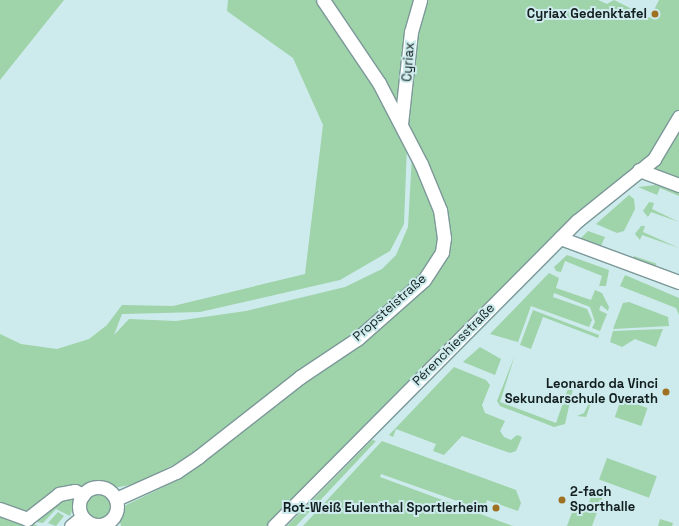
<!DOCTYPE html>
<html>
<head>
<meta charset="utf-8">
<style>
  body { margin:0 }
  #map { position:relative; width:679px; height:526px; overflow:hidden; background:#cdebec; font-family:"Space Grotesk",sans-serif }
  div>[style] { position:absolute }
  .green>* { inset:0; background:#9fd3a9; transform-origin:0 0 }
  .round { border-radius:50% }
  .roads { filter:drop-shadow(1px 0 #7c9899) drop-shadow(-1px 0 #7c9899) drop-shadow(0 1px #7c9899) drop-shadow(0 -1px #7c9899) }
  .minor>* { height:13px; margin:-6.5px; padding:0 6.5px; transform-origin:6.5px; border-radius:6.5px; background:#fff }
  .minor>.ring { margin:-6.5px; padding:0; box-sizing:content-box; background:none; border:13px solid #fff; border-radius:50% }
  .dots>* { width:11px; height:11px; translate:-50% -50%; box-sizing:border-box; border:2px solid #cdebec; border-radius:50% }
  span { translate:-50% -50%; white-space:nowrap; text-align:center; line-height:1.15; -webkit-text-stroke:4px #cdebec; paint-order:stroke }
  .poi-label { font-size:13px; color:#131e1f; font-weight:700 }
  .right { translate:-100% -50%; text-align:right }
  .left { translate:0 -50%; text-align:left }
  .street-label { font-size:13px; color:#131e1f }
</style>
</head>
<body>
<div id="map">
  <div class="green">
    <i style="clip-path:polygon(0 0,64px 0,0 80px)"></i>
    <i style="clip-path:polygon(228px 0,316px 0,364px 70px,407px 145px,404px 224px,390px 251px,340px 280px,200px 312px,122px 314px,114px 335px,129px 319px,176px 321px,246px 311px,345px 287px,382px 269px,396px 255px,408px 227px,412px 155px,433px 206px,439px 245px,430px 264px,381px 314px,188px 457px,137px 484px,112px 488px,98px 482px,84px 489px,70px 485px,59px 489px,29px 522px,38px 526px,0 526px,0 334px,21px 344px,57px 349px,89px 339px,107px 325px,122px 305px,173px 306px,305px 274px,323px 125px,293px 58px,227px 11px)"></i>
    <i style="clip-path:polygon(329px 0,598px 0,607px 4px,614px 0,650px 18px,659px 0,679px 0,679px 111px,652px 156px,268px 526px,121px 526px,119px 517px,124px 506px,180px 479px,421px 290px,444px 261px,449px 247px,410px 126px)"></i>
    <i style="clip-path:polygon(679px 124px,679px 178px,651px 170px)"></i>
    <i style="clip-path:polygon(656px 185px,679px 193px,679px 196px,660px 188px,657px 195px,638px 187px)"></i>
    <i style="clip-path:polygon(629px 195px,634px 199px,635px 209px,624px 231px,617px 233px,596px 224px)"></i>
    <i style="clip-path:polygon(649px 202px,654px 203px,652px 209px,679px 222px,651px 212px,648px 217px,643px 211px)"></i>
    <i style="clip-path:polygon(641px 226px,645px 226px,643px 232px,679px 248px,642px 235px,640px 240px,635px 234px)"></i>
    <i style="clip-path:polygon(588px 231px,605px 237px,600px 248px,578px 241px)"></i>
    <i style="clip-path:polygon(567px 255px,609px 270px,606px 286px,599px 286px,602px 276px,565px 261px,561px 272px,556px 271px,554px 267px)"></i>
    <i style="left:634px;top:256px;width:24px;height:5px;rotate:19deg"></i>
    <i style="clip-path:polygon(549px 273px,559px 278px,556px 288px,591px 300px,595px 290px,602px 293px,609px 307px,608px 311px,601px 305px,599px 310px,607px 314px,600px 331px,592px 328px,595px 322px,590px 307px,554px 293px,553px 297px,587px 309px,592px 320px,589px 327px,531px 306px,518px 342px,490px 334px)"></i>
    <i style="clip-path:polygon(625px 275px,679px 298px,679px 315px,676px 308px,620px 286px)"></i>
    <i style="clip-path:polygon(629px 302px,668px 317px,669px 326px,613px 329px,623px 303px)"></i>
    <i style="clip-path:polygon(533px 310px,599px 335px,598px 338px,543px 317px,531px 349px,520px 345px)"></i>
    <i style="clip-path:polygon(663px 329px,656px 347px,635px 339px,622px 347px,610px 342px,613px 331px)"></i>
    <i style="clip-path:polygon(480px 347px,501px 359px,495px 375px,463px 362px)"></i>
    <i style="clip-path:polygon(515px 355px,500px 402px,556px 423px,571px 380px,574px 384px,565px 424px,554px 427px,500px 406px,497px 401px)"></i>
    <i style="clip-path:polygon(454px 367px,486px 380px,490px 385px,482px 405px,485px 413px,505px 421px,500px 431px,504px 437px,511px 440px,517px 435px,522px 437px,516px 451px,510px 453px,462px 436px,444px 455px,433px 451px,436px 444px,396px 429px,393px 437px,389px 435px)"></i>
    <i style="clip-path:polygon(596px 389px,586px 417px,577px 416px,584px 413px)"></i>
    <i style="left:621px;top:399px;width:28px;height:19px;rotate:19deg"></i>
    <i style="clip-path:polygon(372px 440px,376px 441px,296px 526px,287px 526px)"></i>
    <i style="clip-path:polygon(382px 441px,516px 490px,521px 503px,518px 511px,487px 500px,485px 507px,477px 508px,381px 474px,380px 477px,513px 526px,303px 526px)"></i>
    <i style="left:607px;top:458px;width:53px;height:23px;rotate:20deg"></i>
    <i style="clip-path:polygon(594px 488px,604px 493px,592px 526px,567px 526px,574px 507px,586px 511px)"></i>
    <i style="clip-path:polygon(71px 494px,76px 499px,70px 516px,56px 509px,43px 523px,37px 522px,46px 514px,46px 507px)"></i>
    <i class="round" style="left:86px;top:495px;width:24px;height:24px"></i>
    <i style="clip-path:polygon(58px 512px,64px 516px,56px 526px,48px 523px)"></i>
    <i style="clip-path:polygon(660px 519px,673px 523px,672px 526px,658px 526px)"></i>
  </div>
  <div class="roads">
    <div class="minor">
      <i style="left:401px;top:124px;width:93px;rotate:-83.8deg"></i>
      <i style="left:411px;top:32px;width:33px;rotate:-74deg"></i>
      <i style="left:639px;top:170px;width:43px;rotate:20.6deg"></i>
      <i style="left:560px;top:238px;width:127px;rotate:20.3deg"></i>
      <i class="ring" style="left:79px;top:487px;width:25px;height:25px"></i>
      <i style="left:116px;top:499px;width:66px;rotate:-24.2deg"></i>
      <i style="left:176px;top:472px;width:27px;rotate:-34deg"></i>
      <i style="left:198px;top:457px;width:130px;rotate:-38.1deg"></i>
      <i style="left:300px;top:377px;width:69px;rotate:-33.7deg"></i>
      <i style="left:357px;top:339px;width:89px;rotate:-41.4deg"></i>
      <i style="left:424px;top:280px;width:33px;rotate:-57deg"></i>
      <i style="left:442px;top:252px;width:14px;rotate:-82deg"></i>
      <i style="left:444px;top:238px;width:28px;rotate:-98deg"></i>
      <i style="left:440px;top:210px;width:50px;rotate:-112.4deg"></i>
      <i style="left:421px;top:164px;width:91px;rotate:-117.4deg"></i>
      <i style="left:379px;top:83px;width:100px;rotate:-124deg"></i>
      <i style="left:0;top:509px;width:29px;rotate:20deg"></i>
      <i style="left:27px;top:519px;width:41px;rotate:-38deg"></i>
      <i style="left:59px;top:494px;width:16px;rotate:-11deg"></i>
      <i style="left:75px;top:491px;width:9px;rotate:27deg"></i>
      <i style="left:71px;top:526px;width:14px;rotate:-39deg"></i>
      <i style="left:274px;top:526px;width:430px;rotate:-45.2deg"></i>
      <i style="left:577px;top:221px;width:99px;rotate:-38.8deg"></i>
      <i style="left:654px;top:159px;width:49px;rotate:-59.2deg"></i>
    </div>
  </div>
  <div class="dots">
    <i style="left:655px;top:14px;background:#9e7022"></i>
    <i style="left:666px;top:392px;background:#9e7022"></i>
    <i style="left:562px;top:500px;background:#9e7022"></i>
    <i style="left:496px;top:508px;background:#9e7022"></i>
  </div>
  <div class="poi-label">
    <span class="right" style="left:647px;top:14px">Cyriax Gedenktafel</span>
    <span class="right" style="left:658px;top:392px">Leonardo da Vinci<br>Sekundarschule Overath</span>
    <span class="left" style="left:570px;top:500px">2-fach<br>Sporthalle</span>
    <span class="right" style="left:488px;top:508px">Rot-Weiß Eulenthal Sportlerheim</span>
  </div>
  <div class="street-label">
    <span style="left:409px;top:62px;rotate:-86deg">Cyriax</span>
    <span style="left:390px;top:308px;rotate:-42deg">Propsteistraße</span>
    <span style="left:454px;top:345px;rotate:-45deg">Pérenchiesstraße</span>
  </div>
</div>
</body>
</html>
